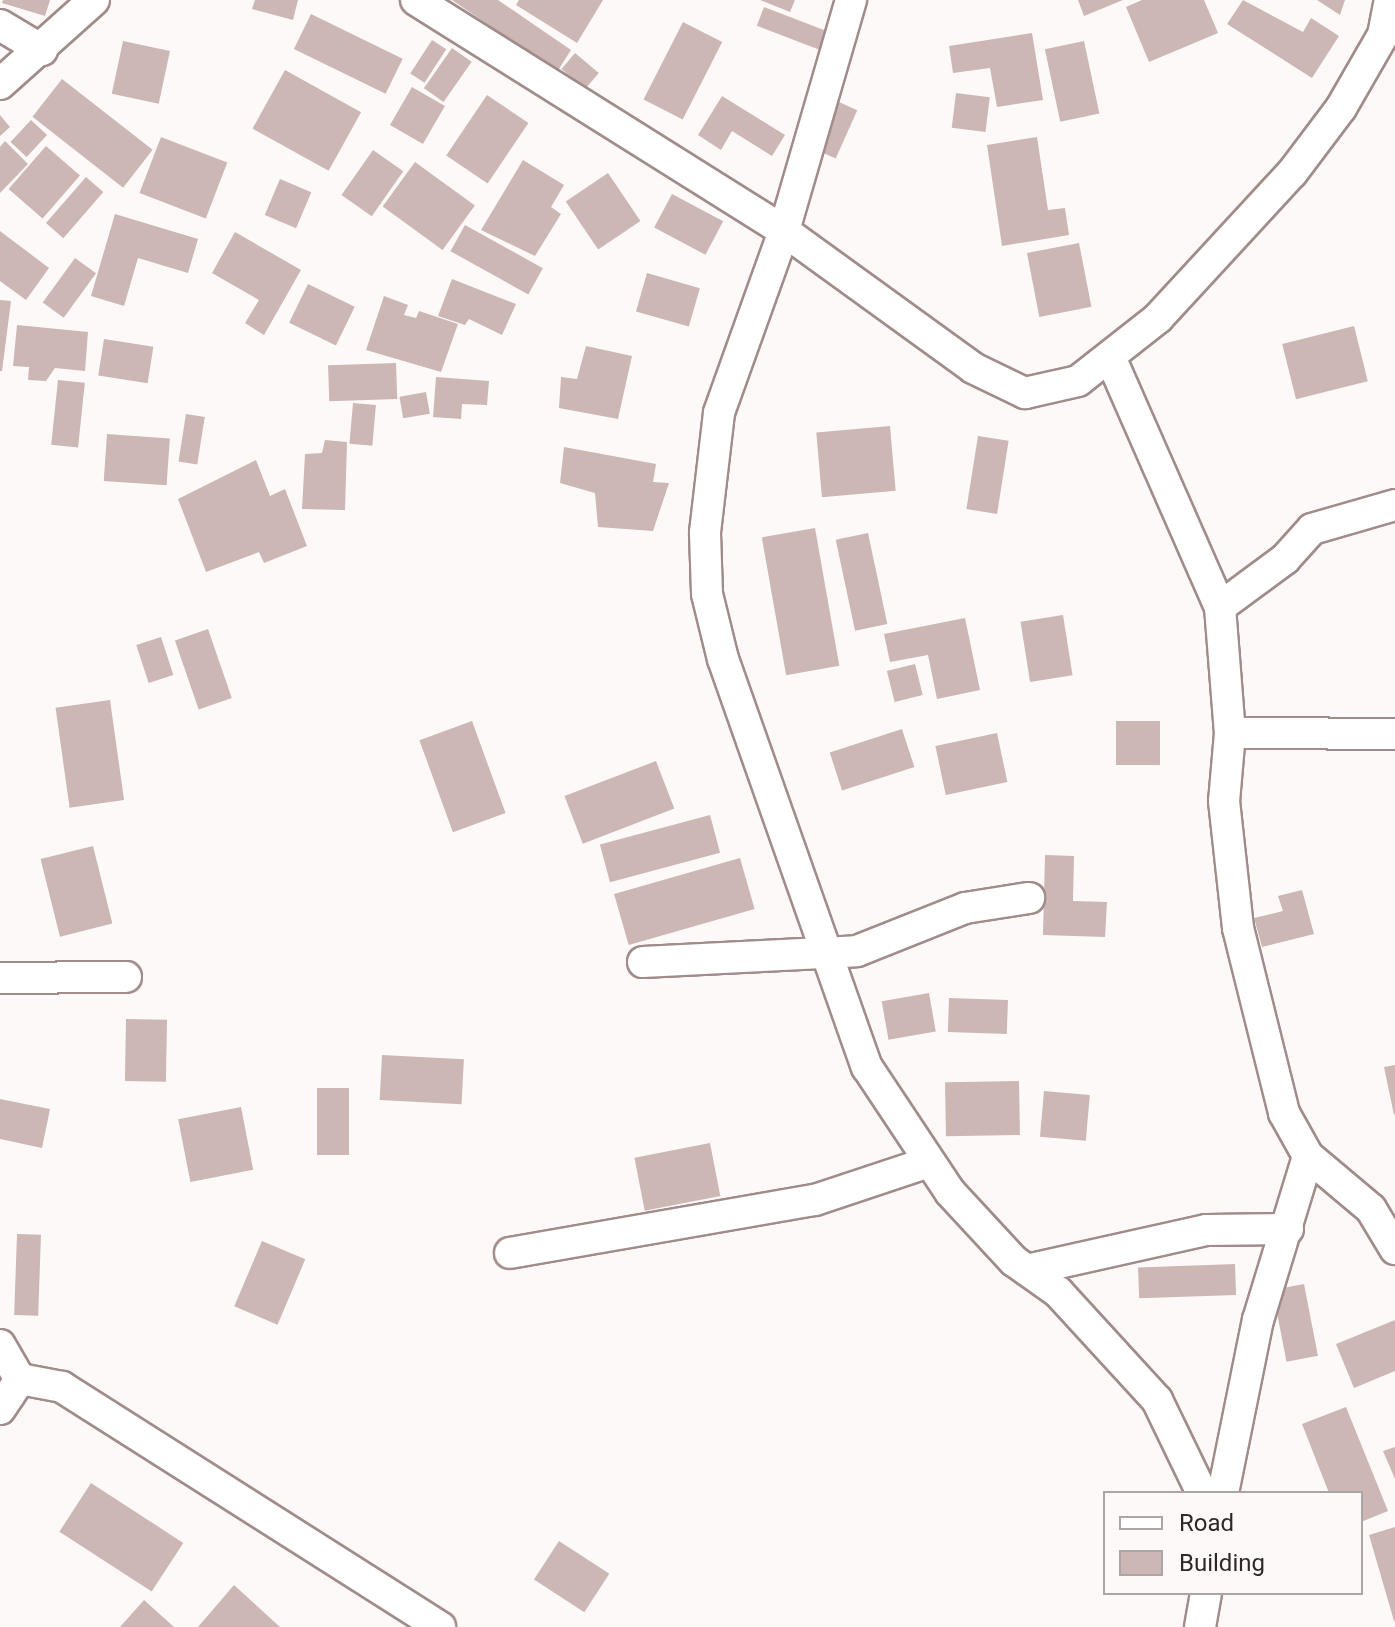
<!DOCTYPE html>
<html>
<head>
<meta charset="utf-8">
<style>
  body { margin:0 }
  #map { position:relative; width:1395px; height:1627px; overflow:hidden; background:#fef9f9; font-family:Roboto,sans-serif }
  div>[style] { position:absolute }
  .building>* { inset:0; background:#ccb7b4; transform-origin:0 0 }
  .roads { filter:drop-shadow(2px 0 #a08c8a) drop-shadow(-2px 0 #a08c8a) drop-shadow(0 2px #a08c8a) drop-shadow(0 -2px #a08c8a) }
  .street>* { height:30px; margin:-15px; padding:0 15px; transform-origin:15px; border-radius:15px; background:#fff }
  span { translate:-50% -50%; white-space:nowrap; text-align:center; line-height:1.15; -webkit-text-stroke:7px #fef9f9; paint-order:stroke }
  .legend { position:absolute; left:1103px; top:1491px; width:260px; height:104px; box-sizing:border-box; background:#fef9f9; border:2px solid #aca5a5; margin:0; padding:10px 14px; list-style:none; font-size:24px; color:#302827 }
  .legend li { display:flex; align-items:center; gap:16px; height:40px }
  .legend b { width:40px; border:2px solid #aca5a5 }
</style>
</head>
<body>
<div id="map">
  <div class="building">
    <i style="clip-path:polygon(50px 0,45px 16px,2px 3px,3px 0)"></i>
    <i style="clip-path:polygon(255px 0,298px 0,293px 20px,252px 9px)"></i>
    <i style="clip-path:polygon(452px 0,498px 0,571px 50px,557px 72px)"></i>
    <i style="clip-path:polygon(519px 0,603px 0,577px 43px,516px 5px)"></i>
    <i style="clip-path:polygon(760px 0,795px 0,790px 12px)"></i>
    <i style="clip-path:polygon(1078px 0,1123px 0,1084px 16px)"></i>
    <i style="clip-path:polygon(1142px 0,1204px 0,1218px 33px,1149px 62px,1126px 7px)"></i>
    <i style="clip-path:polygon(1243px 0,1303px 32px,1311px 18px,1339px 36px,1312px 78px,1227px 24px)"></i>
    <i style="clip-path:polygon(1317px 0,1345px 0,1340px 15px)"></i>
    <i style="left:764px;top:7px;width:67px;height:20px;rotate:21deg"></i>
    <i style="left:311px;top:14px;width:102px;height:39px;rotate:26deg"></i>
    <i style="left:683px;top:22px;width:44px;height:87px;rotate:27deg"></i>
    <i style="clip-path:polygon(1032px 33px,1043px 100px,997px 107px,990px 68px,953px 73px,949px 46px)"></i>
    <i style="left:432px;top:40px;width:17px;height:40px;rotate:33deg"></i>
    <i style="left:123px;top:41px;width:48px;height:54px;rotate:12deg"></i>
    <i style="left:1084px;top:41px;width:74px;height:40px;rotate:78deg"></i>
    <i style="left:452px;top:48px;width:24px;height:49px;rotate:35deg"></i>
    <i style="left:575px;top:53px;width:31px;height:21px;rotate:40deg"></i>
    <i style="left:285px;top:70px;width:87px;height:67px;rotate:29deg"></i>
    <i style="left:62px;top:79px;width:115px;height:48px;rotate:38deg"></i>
    <i style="left:412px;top:87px;width:38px;height:44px;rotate:30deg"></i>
    <i style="left:956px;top:93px;width:34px;height:35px;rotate:7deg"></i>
    <i style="left:487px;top:95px;width:50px;height:73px;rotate:34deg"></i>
    <i style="clip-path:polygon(722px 96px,785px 135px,772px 156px,732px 131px,721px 150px,698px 135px)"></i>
    <i style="left:839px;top:102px;width:20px;height:53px;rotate:24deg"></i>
    <i style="clip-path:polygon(0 115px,10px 127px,0 136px)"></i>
    <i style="left:31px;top:120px;width:22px;height:30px;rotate:43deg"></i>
    <i style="left:161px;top:137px;width:71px;height:60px;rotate:21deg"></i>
    <i style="clip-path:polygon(1037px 137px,1048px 210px,1065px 208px,1069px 235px,1002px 246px,987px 145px)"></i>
    <i style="clip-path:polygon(5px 141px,28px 164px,0 193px,0 147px)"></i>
    <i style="left:46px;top:146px;width:45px;height:57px;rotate:41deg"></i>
    <i style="left:373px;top:150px;width:37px;height:55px;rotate:35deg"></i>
    <i style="clip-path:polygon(523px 160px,564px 185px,551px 207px,561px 214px,535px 256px,481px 230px)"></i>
    <i style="left:415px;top:162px;width:74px;height:55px;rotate:36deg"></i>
    <i style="left:608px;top:173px;width:58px;height:51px;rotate:56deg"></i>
    <i style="left:86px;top:177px;width:23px;height:61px;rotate:41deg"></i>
    <i style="left:280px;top:179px;width:34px;height:39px;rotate:23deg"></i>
    <i style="left:672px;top:194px;width:58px;height:38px;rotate:28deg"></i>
    <i style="clip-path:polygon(115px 214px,198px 239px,188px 273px,138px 258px,124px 306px,91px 296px)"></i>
    <i style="left:465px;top:225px;width:89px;height:30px;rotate:29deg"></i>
    <i style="clip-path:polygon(0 231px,49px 268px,26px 300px,0 281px)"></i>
    <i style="clip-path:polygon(235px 232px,301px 270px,264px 335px,245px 323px,259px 300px,212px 273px)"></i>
    <i style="left:1079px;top:243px;width:65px;height:53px;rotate:79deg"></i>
    <i style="left:75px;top:258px;width:26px;height:55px;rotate:36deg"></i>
    <i style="left:647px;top:273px;width:55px;height:40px;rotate:16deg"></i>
    <i style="clip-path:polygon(452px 279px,516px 304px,502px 335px,469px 319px,465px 325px,438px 316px)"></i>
    <i style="left:308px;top:284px;width:52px;height:43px;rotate:26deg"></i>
    <i style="clip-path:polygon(384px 296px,408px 305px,404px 315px,416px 318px,419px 311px,458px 324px,441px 372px,366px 350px)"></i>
    <i style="clip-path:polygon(0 300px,11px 301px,2px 371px,0 371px)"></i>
    <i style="clip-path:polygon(17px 325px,88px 332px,85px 371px,55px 368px,46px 381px,28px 380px,29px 367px,13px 366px)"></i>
    <i style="left:1354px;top:326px;width:57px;height:74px;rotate:76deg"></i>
    <i style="left:104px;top:339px;width:50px;height:37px;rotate:9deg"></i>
    <i style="clip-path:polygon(586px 346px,632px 356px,618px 419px,559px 408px,561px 377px,577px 379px)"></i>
    <i style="left:396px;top:363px;width:36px;height:68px;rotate:88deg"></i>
    <i style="clip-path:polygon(436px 377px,489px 381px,487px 405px,462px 404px,461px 419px,433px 417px)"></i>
    <i style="left:58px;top:380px;width:27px;height:65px;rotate:6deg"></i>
    <i style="left:426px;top:392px;width:22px;height:27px;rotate:80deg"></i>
    <i style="left:353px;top:403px;width:23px;height:41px;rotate:5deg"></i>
    <i style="left:186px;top:414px;width:19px;height:48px;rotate:9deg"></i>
    <i style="left:890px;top:426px;width:65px;height:74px;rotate:85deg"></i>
    <i style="left:107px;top:434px;width:63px;height:47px;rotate:4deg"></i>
    <i style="left:978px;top:436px;width:31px;height:74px;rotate:9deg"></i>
    <i style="clip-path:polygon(325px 440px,347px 442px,345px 510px,302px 509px,305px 454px,322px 453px)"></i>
    <i style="clip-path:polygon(564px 447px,656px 464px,653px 482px,669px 483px,653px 531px,598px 527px,595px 493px,560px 483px)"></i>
    <i style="clip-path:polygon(256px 460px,270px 496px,285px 489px,307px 546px,264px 563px,259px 552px,206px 572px,178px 499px)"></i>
    <i style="left:815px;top:528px;width:140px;height:54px;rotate:80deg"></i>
    <i style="left:868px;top:533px;width:93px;height:33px;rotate:78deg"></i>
    <i style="left:1063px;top:615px;width:61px;height:43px;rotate:81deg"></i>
    <i style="clip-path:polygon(965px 618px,980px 690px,937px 699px,928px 655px,890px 662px,884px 634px)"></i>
    <i style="left:208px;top:629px;width:73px;height:35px;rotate:71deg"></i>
    <i style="left:161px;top:637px;width:40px;height:26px;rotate:72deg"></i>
    <i style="left:915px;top:664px;width:32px;height:29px;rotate:76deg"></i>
    <i style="left:110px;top:700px;width:101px;height:55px;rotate:82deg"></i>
    <i style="left:472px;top:721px;width:98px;height:56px;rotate:70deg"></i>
    <i style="left:1116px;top:721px;width:44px;height:44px"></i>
    <i style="left:902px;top:729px;width:40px;height:76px;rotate:72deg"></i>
    <i style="left:997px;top:733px;width:50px;height:63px;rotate:78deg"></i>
    <i style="left:656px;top:761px;width:51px;height:98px;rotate:69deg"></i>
    <i style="left:710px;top:815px;width:39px;height:114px;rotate:75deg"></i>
    <i style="left:93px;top:846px;width:80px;height:54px;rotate:76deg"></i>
    <i style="clip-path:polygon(1045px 855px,1074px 856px,1073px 901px,1107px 902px,1105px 937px,1043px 935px)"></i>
    <i style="left:740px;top:858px;width:53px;height:131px;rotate:74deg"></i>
    <i style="clip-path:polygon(1302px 890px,1314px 934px,1262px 947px,1254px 918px,1283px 911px,1278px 896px)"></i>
    <i style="left:929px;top:993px;width:39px;height:48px;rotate:80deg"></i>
    <i style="left:949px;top:998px;width:59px;height:34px;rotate:2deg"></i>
    <i style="left:126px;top:1019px;width:41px;height:62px;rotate:1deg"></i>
    <i style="left:382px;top:1055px;width:82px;height:45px;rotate:3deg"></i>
    <i style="clip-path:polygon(1395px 1065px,1395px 1114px,1394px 1115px,1384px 1067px)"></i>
    <i style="left:1019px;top:1081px;width:54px;height:74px;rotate:89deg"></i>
    <i style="left:317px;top:1088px;width:32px;height:67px"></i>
    <i style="left:1044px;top:1091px;width:46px;height:46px;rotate:5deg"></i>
    <i style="clip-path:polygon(0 1099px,50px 1109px,42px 1148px,0 1139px)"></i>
    <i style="left:241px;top:1107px;width:64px;height:64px;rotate:79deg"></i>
    <i style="left:710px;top:1143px;width:54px;height:77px;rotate:79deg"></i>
    <i style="left:17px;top:1234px;width:24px;height:81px;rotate:2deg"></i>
    <i style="left:262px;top:1241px;width:47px;height:71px;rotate:23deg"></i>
    <i style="left:1235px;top:1264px;width:31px;height:97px;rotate:88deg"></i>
    <i style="left:1304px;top:1284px;width:73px;height:32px;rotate:79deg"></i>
    <i style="clip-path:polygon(1395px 1320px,1395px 1371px,1354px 1388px,1336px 1344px)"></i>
    <i style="clip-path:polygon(1346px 1407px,1388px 1511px,1361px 1522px,1361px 1493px,1329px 1493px,1302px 1424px)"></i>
    <i style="clip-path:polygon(1395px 1447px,1395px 1479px,1383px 1451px)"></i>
    <i style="left:91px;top:1483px;width:110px;height:58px;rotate:33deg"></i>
    <i style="clip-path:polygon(1395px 1527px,1395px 1621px,1394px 1621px,1369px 1535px)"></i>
    <i style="left:559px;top:1541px;width:60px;height:46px;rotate:33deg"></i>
    <i style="clip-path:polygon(234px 1585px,280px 1627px,198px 1627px)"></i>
    <i style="clip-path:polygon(144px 1600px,174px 1627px,120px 1627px)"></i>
  </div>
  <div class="roads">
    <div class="street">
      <i style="left:416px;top:0;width:434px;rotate:32.1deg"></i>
      <i style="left:784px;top:231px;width:233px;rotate:35.9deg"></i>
      <i style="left:973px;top:368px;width:58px;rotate:25.7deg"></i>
      <i style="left:1025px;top:393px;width:54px;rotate:-12.8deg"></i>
      <i style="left:1078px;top:381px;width:102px;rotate:-38.2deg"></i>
      <i style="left:1158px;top:318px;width:197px;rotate:-47.3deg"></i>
      <i style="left:1292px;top:173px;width:81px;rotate:-53deg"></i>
      <i style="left:1341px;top:108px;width:84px;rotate:-60.1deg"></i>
      <i style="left:1383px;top:35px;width:36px;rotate:-79deg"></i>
      <i style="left:851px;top:0;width:241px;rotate:106.2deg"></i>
      <i style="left:784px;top:231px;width:193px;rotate:109.7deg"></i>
      <i style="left:719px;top:413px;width:121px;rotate:96.7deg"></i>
      <i style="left:705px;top:533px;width:61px;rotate:88.1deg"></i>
      <i style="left:707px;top:594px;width:67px;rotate:76.2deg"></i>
      <i style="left:723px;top:659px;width:433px;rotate:70.6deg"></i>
      <i style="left:867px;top:1067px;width:150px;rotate:56.4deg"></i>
      <i style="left:950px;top:1192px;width:94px;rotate:47.2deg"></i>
      <i style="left:1014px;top:1261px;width:54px;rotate:35.2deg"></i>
      <i style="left:1058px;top:1292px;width:147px;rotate:47.5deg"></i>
      <i style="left:1157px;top:1400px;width:103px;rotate:64.2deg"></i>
      <i style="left:0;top:25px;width:49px;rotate:30.8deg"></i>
      <i style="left:0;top:84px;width:126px;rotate:-41.8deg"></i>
      <i style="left:1111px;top:359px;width:271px;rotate:66.3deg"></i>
      <i style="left:1220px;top:607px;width:126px;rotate:85.5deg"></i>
      <i style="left:1230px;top:733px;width:68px;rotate:95deg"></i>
      <i style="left:1224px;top:801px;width:128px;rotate:83.7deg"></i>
      <i style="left:1238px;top:928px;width:191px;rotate:76deg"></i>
      <i style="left:1284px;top:1113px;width:49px;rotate:60.8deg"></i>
      <i style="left:1308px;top:1156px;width:82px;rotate:40.1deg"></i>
      <i style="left:1371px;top:1209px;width:47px;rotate:59deg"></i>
      <i style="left:1220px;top:607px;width:81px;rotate:-36.4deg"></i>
      <i style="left:1285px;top:559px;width:40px;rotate:-48deg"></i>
      <i style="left:1312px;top:529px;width:86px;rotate:-16.1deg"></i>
      <i style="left:1230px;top:733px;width:165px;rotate:0.3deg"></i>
      <i style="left:643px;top:962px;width:214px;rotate:-2.9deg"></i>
      <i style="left:857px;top:951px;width:116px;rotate:-21.7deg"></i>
      <i style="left:965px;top:908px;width:65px;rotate:-8.9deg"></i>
      <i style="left:0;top:978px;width:126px;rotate:-0.5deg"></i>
      <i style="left:510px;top:1253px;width:310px;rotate:-9.9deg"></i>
      <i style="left:815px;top:1200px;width:120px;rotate:-18.4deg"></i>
      <i style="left:1027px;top:1270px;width:183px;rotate:-12.6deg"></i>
      <i style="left:1206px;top:1230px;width:82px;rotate:-0.7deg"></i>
      <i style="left:0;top:1345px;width:39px;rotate:60deg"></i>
      <i style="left:20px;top:1379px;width:43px;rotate:10.8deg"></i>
      <i style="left:62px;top:1387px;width:448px;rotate:32.4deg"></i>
      <i style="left:0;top:1409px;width:36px;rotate:-56deg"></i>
      <i style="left:1223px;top:1493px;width:177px;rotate:-78.6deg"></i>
      <i style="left:1258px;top:1320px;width:171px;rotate:-73deg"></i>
      <i style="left:1200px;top:1627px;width:35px;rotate:-80deg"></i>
    </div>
  </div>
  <ul class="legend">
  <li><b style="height:10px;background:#fff"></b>Road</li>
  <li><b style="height:22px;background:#ccb7b4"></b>Building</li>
  </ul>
</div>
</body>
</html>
